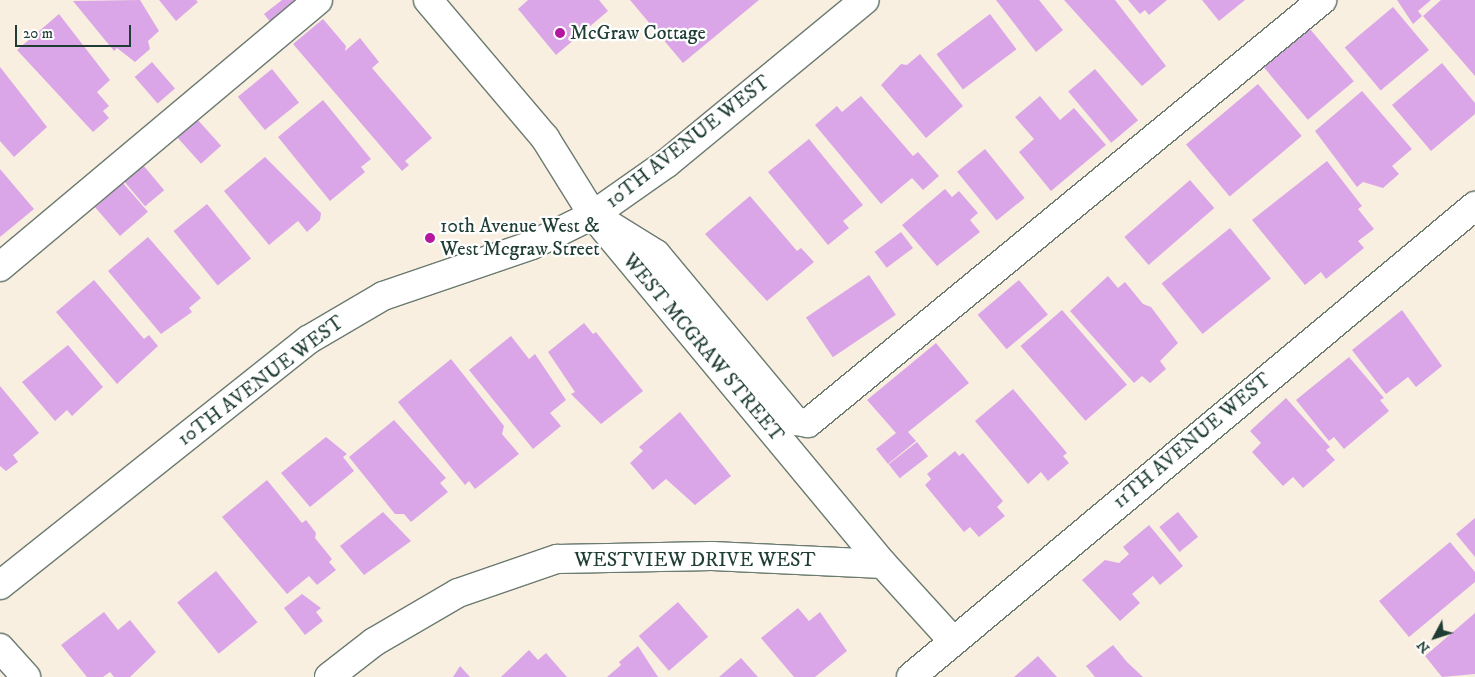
<!DOCTYPE html>
<html>
<head>
<meta charset="utf-8">
<style>
  body { margin:0 }
  #map { position:relative; width:1475px; height:677px; overflow:hidden; background:#f9efe0; font-family:"IM FELL DW Pica",serif }
  div>[style] { position:absolute }
  .building>* { inset:0; background:#dba6e7; transform-origin:0 0 }
  .roads { filter:drop-shadow(1px 0 #6b7b70) drop-shadow(-1px 0 #6b7b70) drop-shadow(0 1px #6b7b70) drop-shadow(0 -1px #6b7b70) }
  .minor>* { height:28px; margin:-14px; padding:0 14px; transform-origin:14px; border-radius:14px; background:#fff }
  .dots>* { width:14px; height:14px; translate:-50% -50%; box-sizing:border-box; border:2px solid #fff; border-radius:50% }
  span { translate:-50% -50%; white-space:nowrap; text-align:center; line-height:1.15; -webkit-text-stroke:4.5px #fff; paint-order:stroke }
  .poi-label { font-size:20px; color:#1f3d34 }
  .left { translate:0 -50%; text-align:left }
  .street-label { font-size:20px; color:#1f3d34 }
  .north { position:absolute; left:1410px; top:612px; width:50px; height:50px; -webkit-text-stroke:4px #fff; paint-order:stroke; rotate:230deg; font-size:14px; font-weight:700; line-height:20px; text-align:center; color:#1f3d34 }
  .north::after { content:''; display:block; margin:auto; width:18px; height:22px; background:#1f3d34; clip-path:polygon(50% 0,100% 100%,50% 72%,0 100%) }
  .scale { position:absolute; left:15px; top:25px; width:116px; height:22px; box-sizing:border-box; border:2px solid #1f3d34; border-top:0; padding-left:6px; font-size:15px; line-height:18px; white-space:nowrap; color:#1f3d34; -webkit-text-stroke:4px #fff; paint-order:stroke }
</style>
</head>
<body>
<div id="map">
  <div class="building">
    <i style="clip-path:polygon(140px 0,159px 31px,148px 41px,150px 49px,135px 62px,117px 48px,114px 51px,73px 1px)"></i>
    <i style="clip-path:polygon(159px 0,196px 0,198px 2px,176px 21px)"></i>
    <i style="clip-path:polygon(282px 0,298px 0,271px 23px,264px 14px)"></i>
    <i style="clip-path:polygon(528px 0,599px 0,608px 11px,556px 55px,518px 9px)"></i>
    <i style="clip-path:polygon(630px 0,759px 0,683px 63px)"></i>
    <i style="clip-path:polygon(996px 0,1039px 0,1063px 30px,1036px 52px)"></i>
    <i style="clip-path:polygon(1064px 0,1115px 0,1166px 66px,1142px 86px)"></i>
    <i style="clip-path:polygon(1128px 0,1167px 0,1149px 15px,1145px 10px,1140px 14px)"></i>
    <i style="clip-path:polygon(1202px 0,1245px 0,1219px 21px)"></i>
    <i style="clip-path:polygon(1397px 0,1431px 0,1418px 11px,1422px 16px,1413px 24px)"></i>
    <i style="clip-path:polygon(1441px 0,1475px 0,1475px 76px,1423px 16px)"></i>
    <i style="left:1393px;top:7px;width:56px;height:63px;rotate:50deg"></i>
    <i style="clip-path:polygon(59px 14px,110px 80px,97px 92px,109px 106px,103px 111px,109px 118px,93px 132px,17px 50px)"></i>
    <i style="left:990px;top:14px;width:44px;height:67px;rotate:53deg"></i>
    <i style="clip-path:polygon(323px 19px,346px 46px,345px 51px,360px 38px,379px 62px,372px 68px,432px 138px,405px 161px,409px 165px,402px 171px,293px 44px)"></i>
    <i style="left:1305px;top:23px;width:76px;height:60px;rotate:50deg"></i>
    <i style="clip-path:polygon(920px 54px,963px 106px,926px 138px,881px 85px,901px 64px,907px 65px)"></i>
    <i style="left:152px;top:62px;width:35px;height:23px;rotate:49deg"></i>
    <i style="clip-path:polygon(1442px 63px,1475px 103px,1475px 114px,1431px 151px,1392px 105px)"></i>
    <i style="clip-path:polygon(0 67px,47px 127px,14px 157px,0 141px)"></i>
    <i style="left:272px;top:69px;width:43px;height:44px;rotate:51deg"></i>
    <i style="left:1095px;top:69px;width:67px;height:35px;rotate:50deg"></i>
    <i style="left:1258px;top:84px;width:68px;height:94px;rotate:50deg"></i>
    <i style="clip-path:polygon(1362px 91px,1412px 149px,1392px 166px,1399px 174px,1383px 188px,1363px 182px,1357px 187px,1315px 131px)"></i>
    <i style="clip-path:polygon(861px 96px,913px 156px,918px 152px,939px 176px,923px 190px,912px 178px,881px 204px,815px 125px,837px 106px,842px 112px)"></i>
    <i style="clip-path:polygon(1040px 96px,1060px 120px,1074px 108px,1106px 145px,1051px 191px,1019px 152px,1034px 139px,1015px 117px)"></i>
    <i style="clip-path:polygon(323px 100px,371px 159px,361px 167px,365px 172px,330px 201px,278px 137px)"></i>
    <i style="left:197px;top:119px;width:36px;height:27px;rotate:48deg"></i>
    <i style="clip-path:polygon(809px 139px,863px 205px,843px 221px,849px 228px,828px 245px,768px 172px)"></i>
    <i style="left:985px;top:149px;width:63px;height:36px;rotate:51deg"></i>
    <i style="clip-path:polygon(265px 157px,321px 213px,320px 220px,307px 232px,298px 221px,269px 245px,224px 191px)"></i>
    <i style="clip-path:polygon(1327px 161px,1362px 206px,1358px 209px,1374px 229px,1358px 241px,1364px 248px,1326px 279px,1321px 272px,1305px 285px,1252px 220px)"></i>
    <i style="left:143px;top:165px;width:33px;height:25px;rotate:50deg"></i>
    <i style="clip-path:polygon(0 169px,34px 209px,0 237px)"></i>
    <i style="left:1190px;top:180px;width:37px;height:87px;rotate:49deg"></i>
    <i style="left:123px;top:183px;width:38px;height:37px;rotate:49deg"></i>
    <i style="clip-path:polygon(945px 189px,952px 197px,959px 191px,978px 213px,970px 220px,980px 232px,937px 266px,902px 225px)"></i>
    <i style="clip-path:polygon(750px 196px,797px 251px,801px 248px,814px 262px,767px 301px,705px 234px)"></i>
    <i style="left:207px;top:204px;width:70px;height:43px;rotate:51deg"></i>
    <i style="left:1230px;top:228px;width:65px;height:88px;rotate:51deg"></i>
    <i style="left:901px;top:232px;width:20px;height:33px;rotate:53deg"></i>
    <i style="clip-path:polygon(148px 237px,201px 298px,189px 308px,192px 312px,161px 334px,108px 271px)"></i>
    <i style="left:869px;top:275px;width:48px;height:76px;rotate:56deg"></i>
    <i style="clip-path:polygon(1108px 276px,1118px 288px,1125px 282px,1143px 304px,1151px 307px,1178px 343px,1160px 361px,1166px 369px,1150px 383px,1142px 376px,1134px 383px,1070px 311px)"></i>
    <i style="clip-path:polygon(94px 280px,144px 339px,149px 335px,158px 346px,117px 384px,56px 312px)"></i>
    <i style="left:1019px;top:280px;width:45px;height:54px;rotate:50deg"></i>
    <i style="left:1062px;top:310px;width:99px;height:55px;rotate:49deg"></i>
    <i style="clip-path:polygon(1402px 310px,1442px 366px,1416px 387px,1408px 377px,1386px 394px,1352px 350px)"></i>
    <i style="clip-path:polygon(584px 323px,593px 334px,596px 332px,643px 391px,601px 424px,571px 394px,575px 392px,548px 352px)"></i>
    <i style="clip-path:polygon(511px 336px,529px 359px,535px 354px,566px 400px,550px 413px,561px 426px,533px 449px,469px 370px)"></i>
    <i style="clip-path:polygon(936px 343px,969px 383px,908px 432px,916px 441px,888px 464px,876px 449px,896px 433px,867px 400px)"></i>
    <i style="clip-path:polygon(68px 345px,103px 387px,72px 416px,67px 410px,55px 421px,22px 382px)"></i>
    <i style="clip-path:polygon(1349px 357px,1384px 398px,1380px 400px,1389px 411px,1344px 449px,1334px 437px,1329px 441px,1296px 400px)"></i>
    <i style="clip-path:polygon(451px 359px,504px 426px,502px 434px,519px 454px,475px 489px,469px 481px,465px 485px,398px 402px)"></i>
    <i style="clip-path:polygon(0 386px,39px 433px,13px 455px,18px 462px,6px 471px,0 466px)"></i>
    <i style="clip-path:polygon(1013px 389px,1067px 453px,1063px 456px,1069px 463px,1048px 481px,1041px 472px,1028px 484px,975px 421px)"></i>
    <i style="clip-path:polygon(1286px 398px,1330px 447px,1326px 450px,1335px 460px,1303px 488px,1293px 477px,1283px 486px,1252px 452px,1261px 443px,1250px 431px)"></i>
    <i style="clip-path:polygon(680px 412px,731px 476px,695px 505px,666px 479px,653px 490px,630px 463px,643px 451px,639px 447px)"></i>
    <i style="clip-path:polygon(394px 420px,446px 478px,440px 483px,448px 492px,411px 522px,404px 514px,395px 514px,349px 457px)"></i>
    <i style="clip-path:polygon(326px 437px,347px 454px,343px 457px,354px 471px,310px 507px,281px 473px)"></i>
    <i style="left:917px;top:442px;width:18px;height:36px;rotate:52deg"></i>
    <i style="clip-path:polygon(955px 451px,959px 456px,963px 453px,1003px 501px,997px 507px,1005px 516px,979px 537px,970px 527px,964px 532px,925px 485px,931px 479px,927px 474px)"></i>
    <i style="clip-path:polygon(267px 480px,302px 523px,306px 520px,316px 533px,315px 538px,332px 559px,329px 562px,336px 570px,317px 585px,309px 576px,287px 594px,222px 517px)"></i>
    <i style="clip-path:polygon(383px 512px,411px 541px,364px 575px,340px 546px)"></i>
    <i style="left:1178px;top:512px;width:32px;height:24px;rotate:51deg"></i>
    <i style="clip-path:polygon(1475px 518px,1475px 557px,1456px 534px)"></i>
    <i style="clip-path:polygon(1149px 525px,1183px 566px,1160px 585px,1153px 576px,1132px 594px,1140px 603px,1120px 621px,1082px 580px,1105px 560px,1119px 563px,1129px 554px,1123px 547px)"></i>
    <i style="clip-path:polygon(1450px 542px,1475px 572px,1475px 582px,1409px 637px,1379px 601px)"></i>
    <i style="left:216px;top:571px;width:66px;height:50px;rotate:51deg"></i>
    <i style="clip-path:polygon(302px 594px,321px 608px,316px 612px,323px 621px,305px 635px,284px 608px)"></i>
    <i style="left:678px;top:602px;width:46px;height:52px;rotate:49deg"></i>
    <i style="clip-path:polygon(798px 608px,809px 621px,820px 612px,847px 651px,815px 677px,794px 677px,761px 638px)"></i>
    <i style="clip-path:polygon(104px 612px,118px 630px,130px 620px,156px 652px,130px 677px,114px 677px,110px 672px,103px 677px,87px 677px,61px 645px)"></i>
    <i style="clip-path:polygon(1475px 613px,1475px 674px,1442px 677px,1425px 656px)"></i>
    <i style="clip-path:polygon(1113px 645px,1127px 662px,1143px 677px,1095px 677px,1086px 666px)"></i>
    <i style="clip-path:polygon(638px 646px,658px 677px,607px 677px,621px 665px,619px 662px)"></i>
    <i style="clip-path:polygon(529px 650px,538px 660px,546px 653px,567px 677px,501px 677px)"></i>
    <i style="clip-path:polygon(1038px 656px,1057px 677px,1014px 677px)"></i>
    <i style="clip-path:polygon(741px 658px,758px 677px,719px 677px)"></i>
    <i style="clip-path:polygon(460px 666px,470px 677px,453px 677px)"></i>
  </div>
  <div class="roads">
    <div class="minor">
      <i style="left:428px;top:0;width:181px;rotate:49.7deg"></i>
      <i style="left:545px;top:138px;width:91px;rotate:58.1deg"></i>
      <i style="left:593px;top:215px;width:454px;rotate:50.3deg"></i>
      <i style="left:883px;top:564px;width:104px;rotate:47.7deg"></i>
      <i style="left:593px;top:215px;width:74px;rotate:31.8deg"></i>
      <i style="left:656px;top:254px;width:217px;rotate:50.2deg"></i>
      <i style="left:795px;top:421px;width:13px;rotate:9deg"></i>
      <i style="left:808px;top:423px;width:666px;rotate:-39.45deg"></i>
      <i style="left:0;top:267px;width:415px;rotate:-40deg"></i>
      <i style="left:0;top:585px;width:394px;rotate:-38.5deg"></i>
      <i style="left:308px;top:340px;width:87px;rotate:-30.4deg"></i>
      <i style="left:383px;top:296px;width:157px;rotate:-18.9deg"></i>
      <i style="left:532px;top:245px;width:68px;rotate:-26.2deg"></i>
      <i style="left:593px;top:215px;width:90px;rotate:-35.1deg"></i>
      <i style="left:667px;top:163px;width:256px;rotate:-39.5deg"></i>
      <i style="left:0;top:648px;width:39px;rotate:48deg"></i>
      <i style="left:329px;top:677px;width:57px;rotate:-37.9deg"></i>
      <i style="left:374px;top:642px;width:97px;rotate:-30.3deg"></i>
      <i style="left:458px;top:593px;width:105px;rotate:-19deg"></i>
      <i style="left:557px;top:559px;width:155px;rotate:-1.1deg"></i>
      <i style="left:712px;top:556px;width:171px;rotate:2.7deg"></i>
      <i style="left:911px;top:677px;width:735px;rotate:-39.87deg"></i>
    </div>
  </div>
  <div class="dots">
    <i style="left:560px;top:33px;background:#b5179e"></i>
    <i style="left:430px;top:238px;background:#b5179e"></i>
  </div>
  <div class="poi-label">
    <span class="left" style="left:570px;top:33px">McGraw Cottage</span>
    <span class="left" style="left:440px;top:238px">10th Avenue West &amp;<br>West Mcgraw Street</span>
  </div>
  <div class="street-label">
    <span style="left:688px;top:142px;rotate:-38deg">10TH AVENUE WEST</span>
    <span style="left:703px;top:348px;rotate:50deg">WEST MCGRAW STREET</span>
    <span style="left:261px;top:381px;rotate:-37deg">10TH AVENUE WEST</span>
    <span style="left:1192px;top:441px;rotate:-40deg">11TH AVENUE WEST</span>
    <span style="left:695px;top:560px">WESTVIEW DRIVE WEST</span>
  </div>
  <div class="north">N</div>
  <div class="scale">20 m</div>
</div>
</body>
</html>
